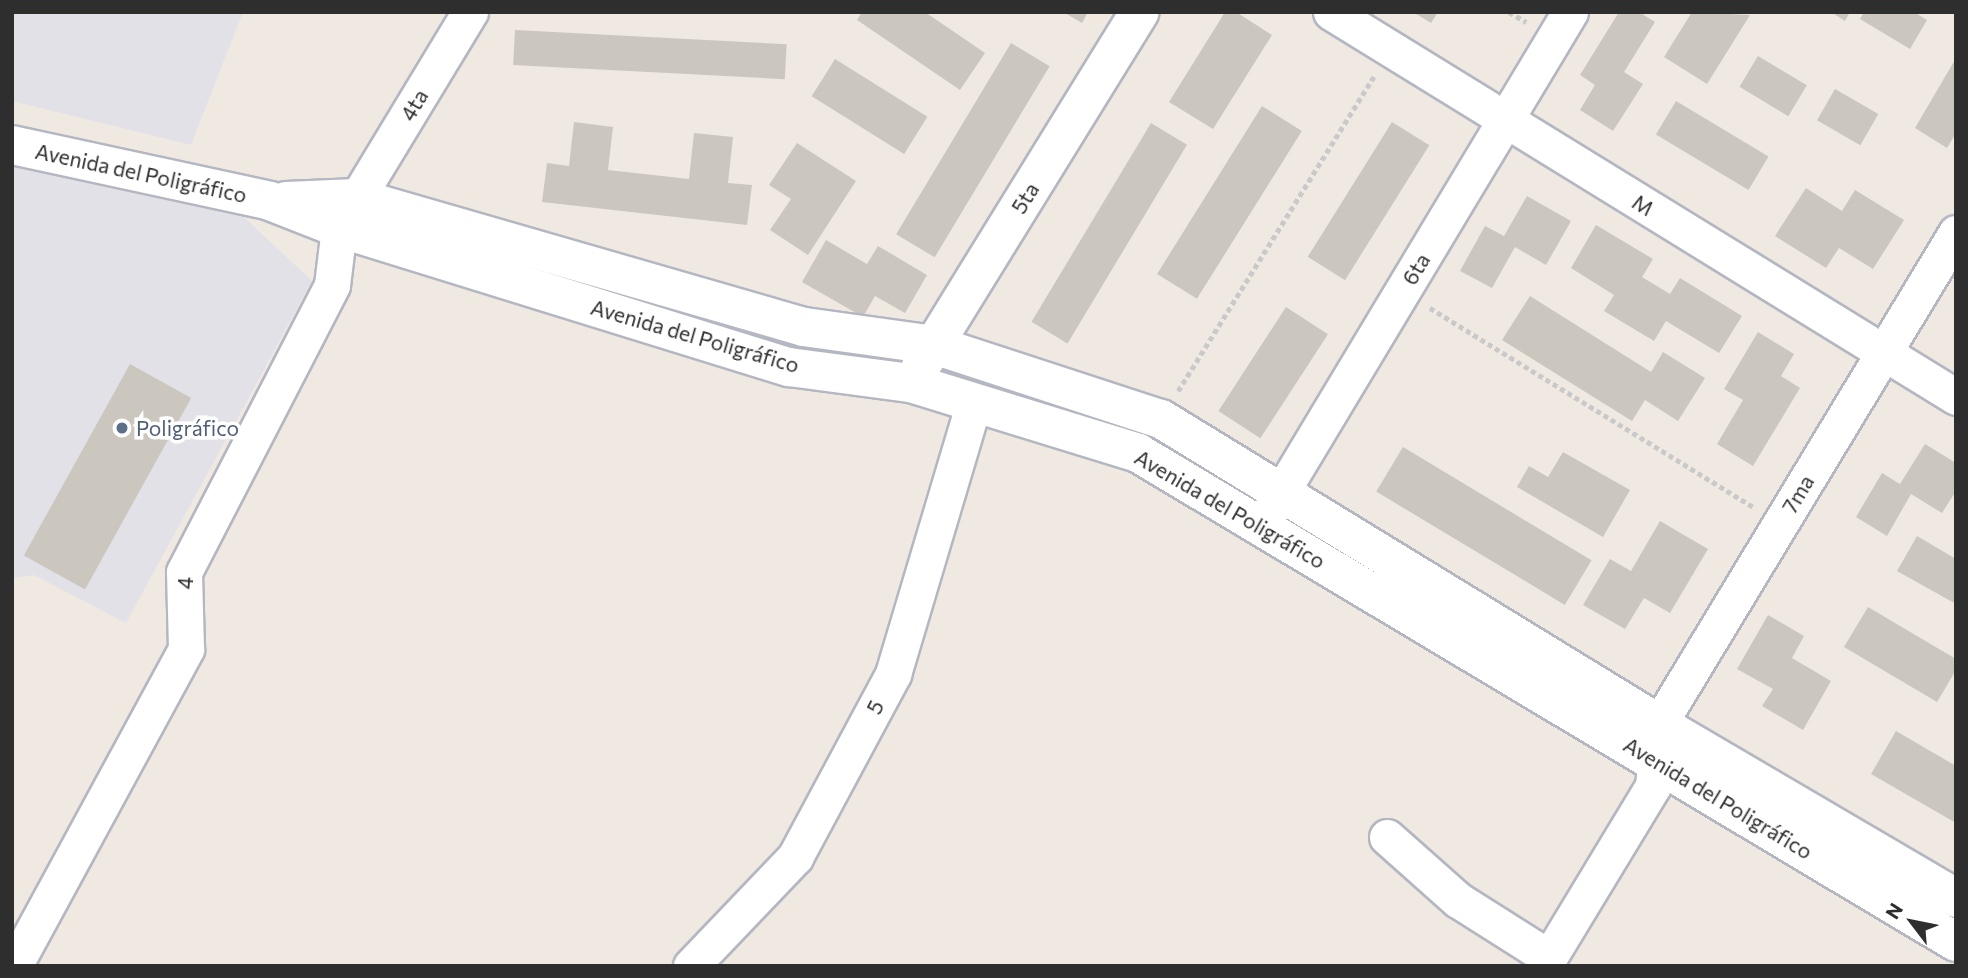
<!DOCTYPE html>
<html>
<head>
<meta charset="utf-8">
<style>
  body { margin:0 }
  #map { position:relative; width:1968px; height:978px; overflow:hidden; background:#efe9e1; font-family:Commissioner,sans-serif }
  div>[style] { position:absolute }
  .industrial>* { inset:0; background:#e3e1e8 }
  .building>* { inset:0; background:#cbc7bf; transform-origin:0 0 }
  .path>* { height:4.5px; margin-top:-2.25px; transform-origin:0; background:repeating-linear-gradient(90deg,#c9c9c9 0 5px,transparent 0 8.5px) }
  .roads { filter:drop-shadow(2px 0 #b4b7c1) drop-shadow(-2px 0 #b4b7c1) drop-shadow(0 2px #b4b7c1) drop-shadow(0 -2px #b4b7c1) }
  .street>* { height:35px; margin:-17.5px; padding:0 17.5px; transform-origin:17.5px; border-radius:17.5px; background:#fff }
  .secondary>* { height:38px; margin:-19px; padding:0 19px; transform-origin:19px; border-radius:19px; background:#fff }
  .dots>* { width:19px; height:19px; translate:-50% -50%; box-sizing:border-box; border:4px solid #fff; border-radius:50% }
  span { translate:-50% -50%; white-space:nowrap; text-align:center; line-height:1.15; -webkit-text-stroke:7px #fff; paint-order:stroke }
  .street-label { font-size:21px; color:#2e2e2e }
  .service-label { font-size:21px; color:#4e5e75 }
  .left { translate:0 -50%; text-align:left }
  .frame { position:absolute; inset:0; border:14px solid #2e2e2e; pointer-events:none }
  .north { position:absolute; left:1877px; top:887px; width:70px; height:70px; -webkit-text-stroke:5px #fff; paint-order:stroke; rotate:302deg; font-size:19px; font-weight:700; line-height:28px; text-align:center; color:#2e2e2e }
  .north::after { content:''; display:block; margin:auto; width:24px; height:32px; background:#2e2e2e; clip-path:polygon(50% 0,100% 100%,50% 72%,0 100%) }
</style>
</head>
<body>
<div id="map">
  <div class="industrial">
    <i style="clip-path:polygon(12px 12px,243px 12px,191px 145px,12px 101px)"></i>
    <i style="clip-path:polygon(12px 166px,244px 217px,312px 281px,126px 623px,34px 575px,12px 578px)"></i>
  </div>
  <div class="building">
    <i style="clip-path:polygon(862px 12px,925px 12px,985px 53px,960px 90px,857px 20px)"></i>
    <i style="clip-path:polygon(1063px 12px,1088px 12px,1082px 23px)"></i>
    <i style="clip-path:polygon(1225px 12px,1236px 12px,1272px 35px,1213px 129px,1169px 102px)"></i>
    <i style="clip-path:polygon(1413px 12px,1438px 12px,1431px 23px)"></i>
    <i style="clip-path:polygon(1619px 12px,1639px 12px,1655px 22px,1624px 72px,1643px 84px,1613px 131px,1580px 110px,1595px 85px,1580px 75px)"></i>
    <i style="clip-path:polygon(1692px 12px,1750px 15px,1707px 84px,1664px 57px)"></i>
    <i style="clip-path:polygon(1831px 12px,1850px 12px,1845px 21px)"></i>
    <i style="clip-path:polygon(1864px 12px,1914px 12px,1927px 20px,1910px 49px,1860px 19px)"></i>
    <i style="left:515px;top:30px;width:272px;height:35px;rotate:3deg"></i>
    <i style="left:1011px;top:43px;width:45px;height:223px;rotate:31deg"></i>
    <i style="left:1758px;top:56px;width:57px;height:36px;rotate:31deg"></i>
    <i style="clip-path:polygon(1956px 58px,1956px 133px,1947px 148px,1915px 128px)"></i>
    <i style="left:835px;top:59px;width:109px;height:44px;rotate:32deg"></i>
    <i style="left:1835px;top:89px;width:50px;height:36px;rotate:30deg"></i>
    <i style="left:1676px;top:101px;width:108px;height:39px;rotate:31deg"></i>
    <i style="left:1262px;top:106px;width:47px;height:198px;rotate:32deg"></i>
    <i style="clip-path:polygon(574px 122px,613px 127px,608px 170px,689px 179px,694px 133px,733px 137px,728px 183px,752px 185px,747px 225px,542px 202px,547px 163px,569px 166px)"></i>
    <i style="left:1392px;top:122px;width:44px;height:159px;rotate:32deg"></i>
    <i style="left:1151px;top:123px;width:42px;height:232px;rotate:31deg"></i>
    <i style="clip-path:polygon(797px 143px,856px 181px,808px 255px,770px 230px,791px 199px,769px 185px)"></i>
    <i style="clip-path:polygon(1806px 188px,1842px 211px,1855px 190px,1904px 220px,1873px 269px,1839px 248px,1826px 268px,1775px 236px)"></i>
    <i style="clip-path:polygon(1527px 196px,1571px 221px,1546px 265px,1515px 247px,1492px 288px,1460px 271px,1485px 226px,1504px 236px)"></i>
    <i style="clip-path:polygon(1596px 225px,1653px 259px,1642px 277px,1670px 294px,1680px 278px,1742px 316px,1719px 353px,1666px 321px,1654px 341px,1604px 311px,1614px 295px,1571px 268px)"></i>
    <i style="clip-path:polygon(826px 240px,867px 264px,878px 246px,927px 275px,905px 313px,875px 296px,863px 317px,802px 282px)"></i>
    <i style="clip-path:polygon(1530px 296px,1651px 372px,1663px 352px,1705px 378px,1678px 421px,1645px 400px,1632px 421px,1502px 340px)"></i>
    <i style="left:1286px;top:307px;width:50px;height:124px;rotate:33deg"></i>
    <i style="clip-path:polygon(1758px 332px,1794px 354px,1781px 376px,1800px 388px,1753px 466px,1717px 444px,1743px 400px,1724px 389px)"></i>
    <i style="left:130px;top:364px;width:70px;height:219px;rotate:29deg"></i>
    <i style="clip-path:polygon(1925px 444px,1956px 463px,1956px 491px,1942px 513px,1911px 494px,1887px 536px,1856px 517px,1882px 473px,1900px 484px)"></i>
    <i style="left:1403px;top:447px;width:220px;height:52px;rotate:31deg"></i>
    <i style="clip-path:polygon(1563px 452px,1630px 490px,1603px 537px,1517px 487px,1529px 466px,1548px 477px)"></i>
    <i style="clip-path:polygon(1660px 521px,1708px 549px,1670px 613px,1644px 598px,1625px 629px,1583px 605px,1610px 559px,1631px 571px)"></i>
    <i style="clip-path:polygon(1917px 536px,1956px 559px,1956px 604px,1897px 571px)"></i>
    <i style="clip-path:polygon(1868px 607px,1956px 659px,1956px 670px,1937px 702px,1844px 647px)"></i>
    <i style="clip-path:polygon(1768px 615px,1804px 636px,1792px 658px,1831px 681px,1803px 730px,1762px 706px,1773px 689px,1737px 669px)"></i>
    <i style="clip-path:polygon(1896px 731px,1956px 766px,1956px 823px,1871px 774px)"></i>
  </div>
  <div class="path">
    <i style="left:1509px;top:12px;width:20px;rotate:30deg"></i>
    <i style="left:1430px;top:308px;width:379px;rotate:31.6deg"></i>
    <i style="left:1178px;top:391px;width:372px;rotate:-58.1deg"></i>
  </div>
  <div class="roads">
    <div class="street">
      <i style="left:1331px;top:12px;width:734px;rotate:31.63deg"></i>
      <i style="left:1267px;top:516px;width:588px;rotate:-58.99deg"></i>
      <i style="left:1387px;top:837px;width:95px;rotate:41.6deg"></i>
      <i style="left:1458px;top:900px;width:107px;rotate:32.3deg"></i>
      <i style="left:14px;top:966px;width:361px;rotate:-61.5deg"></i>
      <i style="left:186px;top:649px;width:77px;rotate:-91.5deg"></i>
      <i style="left:184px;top:572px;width:323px;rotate:-62.7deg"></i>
      <i style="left:332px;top:285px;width:57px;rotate:-83deg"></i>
      <i style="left:339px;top:228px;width:253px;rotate:-58.8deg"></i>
      <i style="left:691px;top:966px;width:151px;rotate:-46.3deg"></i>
      <i style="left:795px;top:857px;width:208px;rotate:-61.8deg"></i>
      <i style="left:893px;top:674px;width:283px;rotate:-73.4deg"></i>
      <i style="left:1544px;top:966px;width:210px;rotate:-58.8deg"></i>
      <i style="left:1653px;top:786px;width:62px;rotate:-84.5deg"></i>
      <i style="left:1659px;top:724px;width:574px;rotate:-58.83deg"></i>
    </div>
    <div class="secondary">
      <i style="left:12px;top:145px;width:264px;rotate:12.2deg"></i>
      <i style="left:270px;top:201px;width:74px;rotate:21.4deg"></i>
      <i style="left:339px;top:228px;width:471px;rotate:17.2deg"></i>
      <i style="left:789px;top:367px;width:123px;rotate:7.5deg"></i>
      <i style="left:911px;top:383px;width:238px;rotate:17.1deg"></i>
      <i style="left:1138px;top:453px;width:953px;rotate:30.87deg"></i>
      <i style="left:286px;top:201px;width:71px;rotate:-2.4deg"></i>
      <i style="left:357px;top:198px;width:465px;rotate:16.1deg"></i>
      <i style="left:804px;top:327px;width:131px;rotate:7.9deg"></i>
      <i style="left:934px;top:345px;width:239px;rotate:18.1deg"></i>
      <i style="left:1161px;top:419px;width:584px;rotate:31.49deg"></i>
      <i style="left:1659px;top:724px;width:344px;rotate:30.4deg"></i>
      <i style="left:921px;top:366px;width:416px;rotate:-58.3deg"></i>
    </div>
  </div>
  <div class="dots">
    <i style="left:122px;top:428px;background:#5c6f8a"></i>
  </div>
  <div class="street-label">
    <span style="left:414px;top:105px;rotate:-59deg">4ta</span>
    <span style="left:141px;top:173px;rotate:12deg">Avenida del Poligráfico</span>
    <span style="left:1025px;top:198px;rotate:-58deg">5ta</span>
    <span style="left:1643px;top:205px;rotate:32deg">M</span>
    <span style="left:1416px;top:269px;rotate:-59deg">6ta</span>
    <span style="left:695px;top:336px;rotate:16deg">Avenida del Poligráfico</span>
    <span style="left:1798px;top:494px;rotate:-59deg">7ma</span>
    <span style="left:1230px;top:509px;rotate:30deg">Avenida del Poligráfico</span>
    <span style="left:185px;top:583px;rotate:-86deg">4</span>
    <span style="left:875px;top:707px;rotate:-62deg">5</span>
    <span style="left:1718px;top:798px;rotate:31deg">Avenida del Poligráfico</span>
  </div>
  <div class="service-label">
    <span class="left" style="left:136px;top:428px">Poligráfico</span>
  </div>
  <div class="frame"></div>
  <div class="north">N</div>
</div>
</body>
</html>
